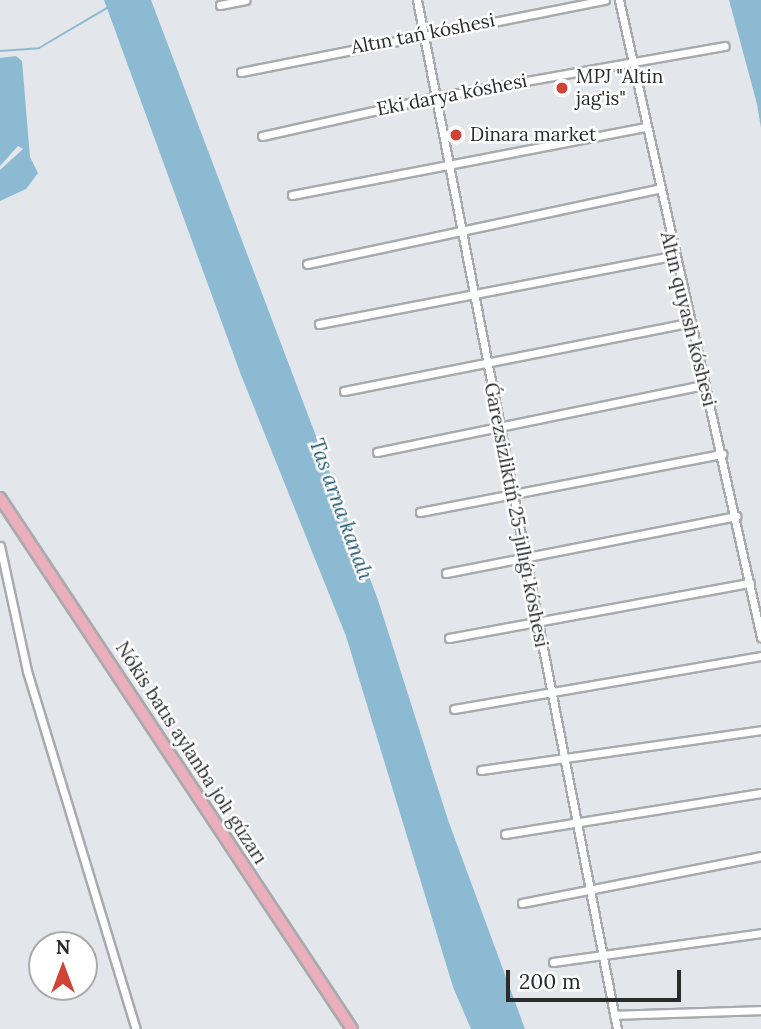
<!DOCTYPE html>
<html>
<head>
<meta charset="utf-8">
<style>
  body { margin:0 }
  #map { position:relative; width:761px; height:1029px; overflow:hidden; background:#e3e6ea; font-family:Lora,serif }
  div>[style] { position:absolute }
  .water>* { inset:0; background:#8cbad2 }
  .stream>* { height:2px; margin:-1px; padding:0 1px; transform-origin:1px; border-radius:1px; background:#8cbad2 }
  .roads { filter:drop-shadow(2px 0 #a8aaae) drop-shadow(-2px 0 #a8aaae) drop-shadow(0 2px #a8aaae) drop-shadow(0 -2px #a8aaae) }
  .minor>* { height:7px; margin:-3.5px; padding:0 3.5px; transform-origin:3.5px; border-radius:3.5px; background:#fff }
  .primary>* { height:10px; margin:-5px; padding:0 5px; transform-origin:5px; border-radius:5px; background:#eaafba }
  .dots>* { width:19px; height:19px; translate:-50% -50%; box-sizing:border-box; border:4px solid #fff; border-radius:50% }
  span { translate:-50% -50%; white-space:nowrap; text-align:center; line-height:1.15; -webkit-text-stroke:5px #fff; paint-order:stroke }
  .street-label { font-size:19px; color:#2a2b2c }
  .poi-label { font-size:19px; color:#2a2b2c }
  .left { translate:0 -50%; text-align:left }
  .water-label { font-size:21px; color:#1e5870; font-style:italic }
  .north { position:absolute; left:28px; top:931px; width:70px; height:70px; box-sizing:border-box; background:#fff; border:2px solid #aaaaab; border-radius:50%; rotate:0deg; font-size:19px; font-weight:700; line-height:28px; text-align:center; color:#2a2b2c }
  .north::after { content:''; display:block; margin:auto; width:24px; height:32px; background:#d04335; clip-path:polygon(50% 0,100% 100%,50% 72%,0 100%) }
  .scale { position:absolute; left:506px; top:970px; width:175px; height:32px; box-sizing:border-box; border:4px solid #2a2b2c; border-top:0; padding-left:9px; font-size:21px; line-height:24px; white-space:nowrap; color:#2a2b2c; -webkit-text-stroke:5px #fff; paint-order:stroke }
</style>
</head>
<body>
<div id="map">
  <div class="water">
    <i style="clip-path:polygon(104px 0,151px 0,378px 600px,448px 820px,525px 1029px,471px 1029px,453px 987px,346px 636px,241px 375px)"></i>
    <i style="clip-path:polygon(729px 0,761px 0,761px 128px,757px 104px)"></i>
    <i style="clip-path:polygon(16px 56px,22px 61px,30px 157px,38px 173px,26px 189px,0 201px,0 170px,23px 149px,18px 146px,0 166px,0 58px)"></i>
  </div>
  <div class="stream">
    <i style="left:0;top:51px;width:39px;rotate:-4deg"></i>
    <i style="left:39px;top:48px;width:79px;rotate:-30.5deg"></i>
  </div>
  <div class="roads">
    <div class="minor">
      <i style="left:417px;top:0;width:1048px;rotate:79deg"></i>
      <i style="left:619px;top:0;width:653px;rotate:77.43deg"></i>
      <i style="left:220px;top:5px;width:26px;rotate:-11deg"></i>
      <i style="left:241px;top:72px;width:371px;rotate:-11.2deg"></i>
      <i style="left:262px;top:136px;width:177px;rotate:-12.7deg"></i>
      <i style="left:435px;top:97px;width:294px;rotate:-10deg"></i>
      <i style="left:292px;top:195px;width:359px;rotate:-10.9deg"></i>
      <i style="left:307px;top:264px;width:358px;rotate:-12.1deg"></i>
      <i style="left:319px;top:324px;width:360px;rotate:-10.9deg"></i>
      <i style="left:344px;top:391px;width:351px;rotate:-11.2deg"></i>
      <i style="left:377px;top:452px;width:333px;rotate:-11.6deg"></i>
      <i style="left:420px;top:512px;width:308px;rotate:-10.9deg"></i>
      <i style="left:0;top:546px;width:128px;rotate:77.8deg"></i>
      <i style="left:27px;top:671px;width:374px;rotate:73.1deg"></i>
      <i style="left:446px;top:573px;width:296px;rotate:-11.1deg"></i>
      <i style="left:449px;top:638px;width:306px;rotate:-10.4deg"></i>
      <i style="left:454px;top:709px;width:312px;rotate:-9.8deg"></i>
      <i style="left:481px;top:770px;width:283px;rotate:-8.1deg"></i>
      <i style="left:505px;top:834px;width:259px;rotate:-9.1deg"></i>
      <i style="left:522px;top:903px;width:244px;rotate:-11.1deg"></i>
      <i style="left:553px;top:962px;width:210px;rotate:-7.9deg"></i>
      <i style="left:614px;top:1015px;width:147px;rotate:-1.9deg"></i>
    </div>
    <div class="primary">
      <i style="left:0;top:498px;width:637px;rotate:56.46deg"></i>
    </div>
  </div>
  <div class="dots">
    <i style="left:562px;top:88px;background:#d04335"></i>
    <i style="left:456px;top:135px;background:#d04335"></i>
  </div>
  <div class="street-label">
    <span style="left:423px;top:34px;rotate:-11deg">Altın tań kóshesi</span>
    <span style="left:452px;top:95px;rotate:-11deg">Eki darya kóshesi</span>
    <span style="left:688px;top:319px;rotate:76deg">Altın quyash kóshesi</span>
    <span style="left:516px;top:515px;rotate:79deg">Ǵarezsizliktiń 25-jıllıǵı kóshesi</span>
    <span style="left:191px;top:753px;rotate:57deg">Nókis batıs aylanba jolı gúzarı</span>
  </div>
  <div class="poi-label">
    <span class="left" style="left:576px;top:88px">MPJ "Altin<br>jag'is"</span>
    <span class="left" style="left:470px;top:135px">Dinara market</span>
  </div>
  <div class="water-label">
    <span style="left:341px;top:509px;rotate:70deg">Tas arna kanalı</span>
  </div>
  <div class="north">N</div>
  <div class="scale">200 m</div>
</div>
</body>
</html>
